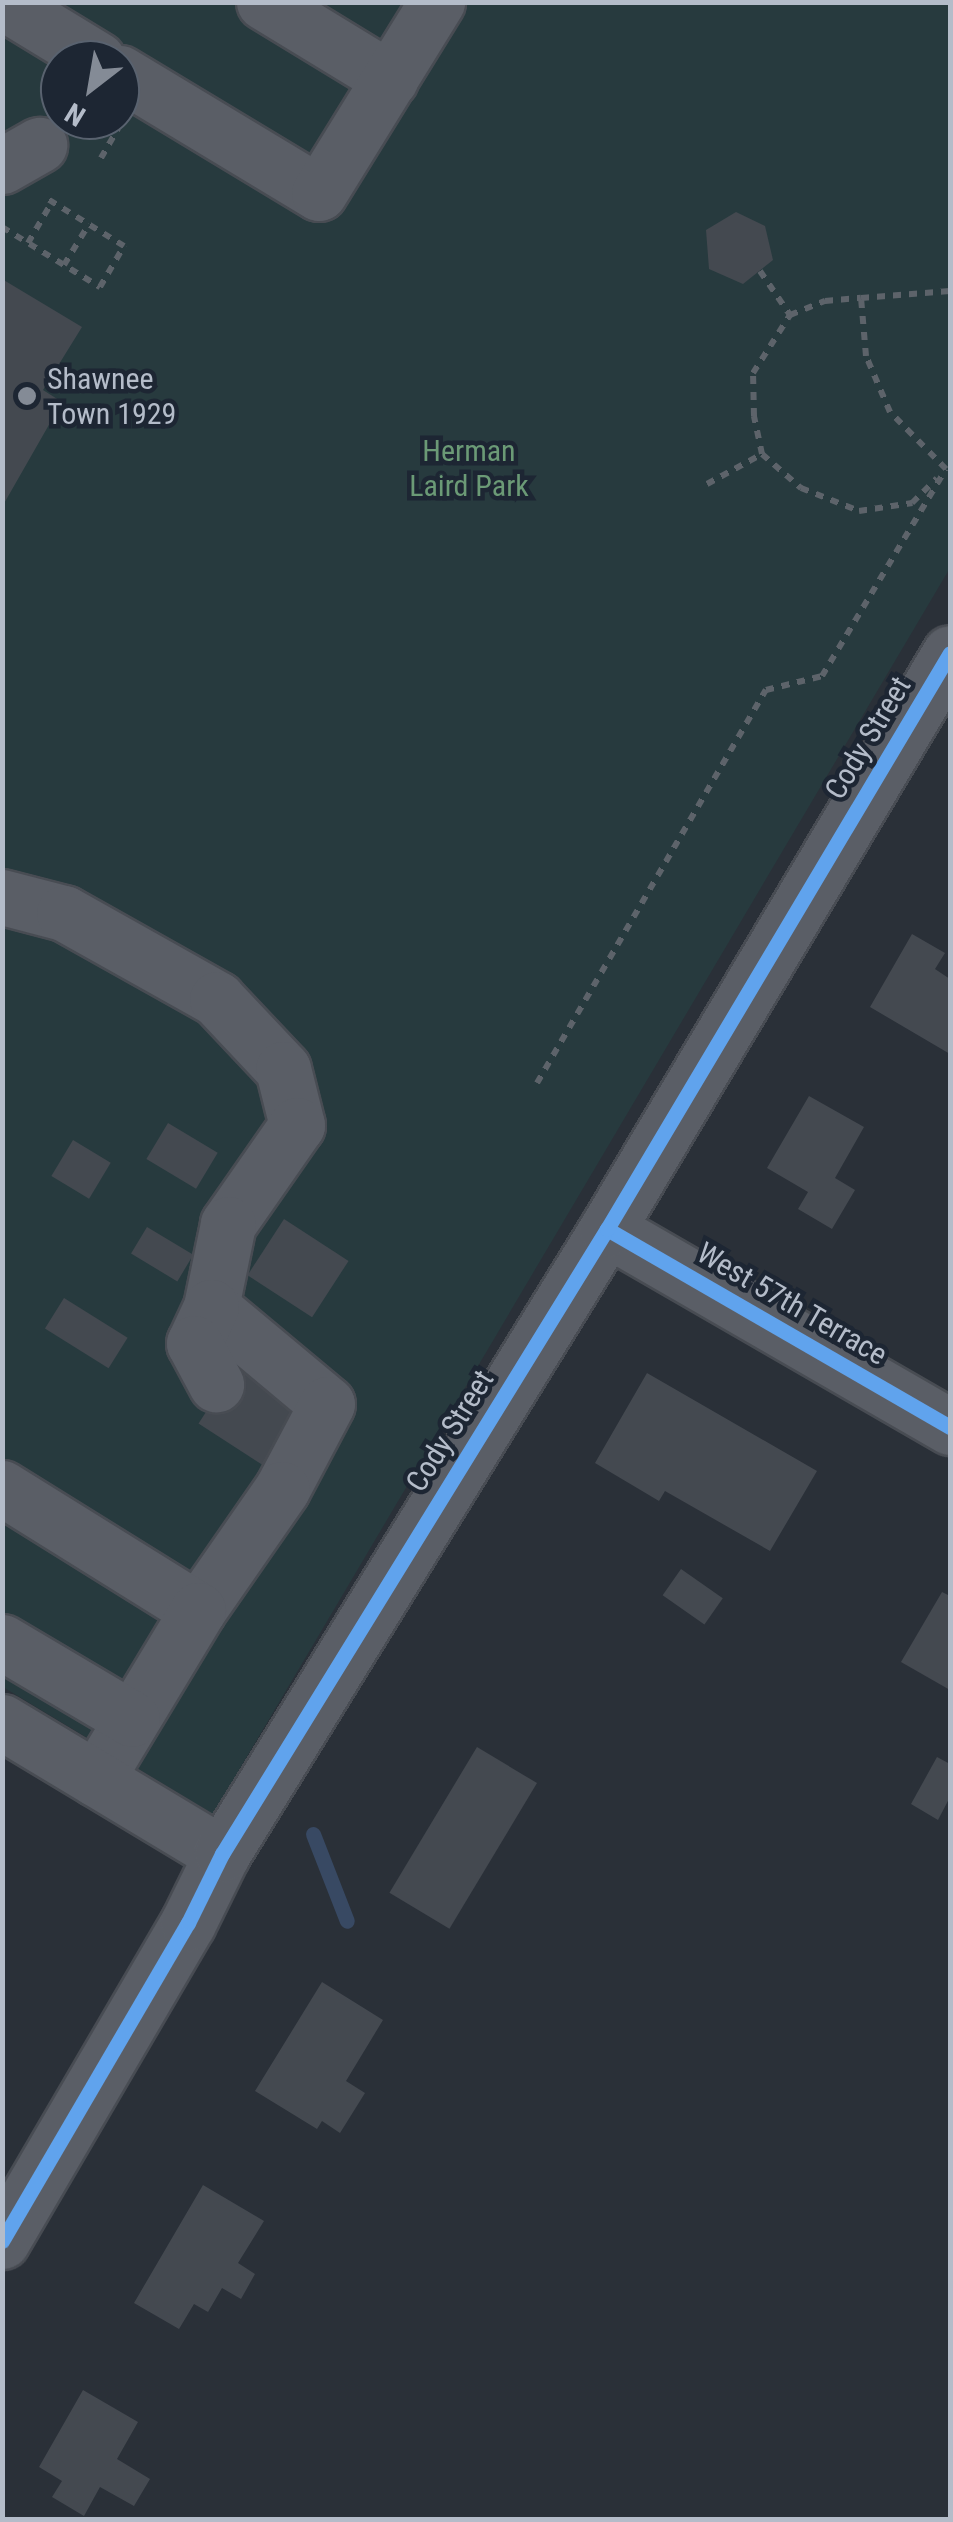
<!DOCTYPE html>
<html>
<head>
<meta charset="utf-8">
<style>
  body { margin:0 }
  #map { position:relative; width:953px; height:2522px; overflow:hidden; background:#2a3038; font-family:"Roboto Condensed",sans-serif }
  div>[style] { position:absolute }
  .green>* { inset:0; background:#273a3e }
  .stream>* { height:15px; margin:-7.5px; padding:0 7.5px; transform-origin:7.5px; border-radius:7.5px; background:#384963 }
  .building>* { inset:0; background:#444950; transform-origin:0 0 }
  .path>* { height:6px; margin-top:-3px; transform-origin:0; background:repeating-linear-gradient(90deg,#5d636a 0 8px,transparent 0 16px) }
  .roads { filter:drop-shadow(2px 0 #484c53) drop-shadow(-2px 0 #484c53) drop-shadow(0 2px #484c53) drop-shadow(0 -2px #484c53) }
  .minor>* { height:55px; margin:-27.5px; padding:0 27.5px; transform-origin:27.5px; border-radius:27.5px; background:#5a5e66 }
  .cycleway>* { height:15px; margin:-7.5px; padding:0 7.5px; transform-origin:7.5px; border-radius:7.5px; background:#60a3ed }
  .dots>* { width:28px; height:28px; translate:-50% -50%; box-sizing:border-box; border:5px solid #1d2633; border-radius:50% }
  span { translate:-50% -50%; white-space:nowrap; text-align:center; line-height:1.15; -webkit-text-stroke:9px #1d2633; paint-order:stroke }
  .poi-label { font-size:30px; color:#b4bcc9 }
  .left { translate:0 -50%; text-align:left }
  .park-label { font-size:30px; color:#6b9a76 }
  .street-label { font-size:30px; color:#b4bcc9 }
  .frame { position:absolute; inset:0; border:5px solid #b4bcc9; pointer-events:none }
  .north { position:absolute; left:40px; top:40px; width:100px; height:100px; box-sizing:border-box; background:#1d2633; border:2px solid #59626f; border-radius:50%; rotate:211deg; font-size:28px; font-weight:700; line-height:40px; text-align:center; color:#b4bcc9 }
  .north::after { content:''; display:block; margin:auto; width:35px; height:45px; background:#848b96; clip-path:polygon(50% 0,100% 100%,50% 72%,0 100%) }
</style>
</head>
<body>
<div id="map">
  <div class="green">
    <i style="clip-path:polygon(evenodd,2px 3px,950px 3px,950px 568px,213px 1814px,3px 1687px,2px 3px,60px 60px,120px 60px,120px 120px,60px 120px,60px 60px)"></i>
  </div>
  <div class="stream">
    <i style="left:313px;top:1834px;width:93px;rotate:68.7deg"></i>
  </div>
  <div class="building">
    <i style="clip-path:polygon(736px 212px,765px 226px,773px 260px,743px 284px,709px 269px,706px 230px)"></i>
    <i style="clip-path:polygon(2px 279px,82px 327px,43px 390px,62px 402px,2px 507px)"></i>
    <i style="clip-path:polygon(912px 934px,945px 953px,935px 969px,950px 979px,950px 1054px,870px 1007px)"></i>
    <i style="clip-path:polygon(809px 1096px,864px 1127px,835px 1178px,855px 1190px,832px 1229px,798px 1209px,808px 1192px,767px 1168px)"></i>
    <i style="left:168px;top:1123px;width:58px;height:42px;rotate:31deg"></i>
    <i style="left:73px;top:1140px;width:44px;height:42px;rotate:31deg"></i>
    <i style="left:284px;top:1219px;width:77px;height:67px;rotate:33deg"></i>
    <i style="left:147px;top:1227px;width:54px;height:31px;rotate:31deg"></i>
    <i style="left:64px;top:1298px;width:75px;height:36px;rotate:32deg"></i>
    <i style="left:241px;top:1358px;width:76px;height:78px;rotate:33deg"></i>
    <i style="clip-path:polygon(647px 1373px,817px 1471px,770px 1551px,665px 1491px,659px 1501px,595px 1463px)"></i>
    <i style="left:681px;top:1569px;width:51px;height:32px;rotate:35deg"></i>
    <i style="clip-path:polygon(942px 1592px,950px 1596px,950px 1690px,901px 1662px)"></i>
    <i style="left:477px;top:1747px;width:70px;height:170px;rotate:31deg"></i>
    <i style="clip-path:polygon(937px 1757px,950px 1764px,950px 1797px,938px 1820px,911px 1804px)"></i>
    <i style="clip-path:polygon(322px 1982px,383px 2020px,346px 2081px,365px 2093px,340px 2133px,322px 2121px,317px 2129px,255px 2091px)"></i>
    <i style="clip-path:polygon(203px 2185px,264px 2221px,238px 2263px,255px 2274px,241px 2299px,222px 2288px,208px 2312px,194px 2304px,179px 2329px,134px 2303px)"></i>
    <i style="clip-path:polygon(83px 2390px,138px 2422px,117px 2459px,150px 2479px,134px 2506px,100px 2487px,84px 2516px,52px 2497px,62px 2481px,39px 2467px)"></i>
  </div>
  <div class="path">
    <i style="left:101px;top:158px;width:34px;rotate:-60deg"></i>
    <i style="left:2px;top:227px;width:115px;rotate:31.5deg"></i>
    <i style="left:100px;top:287px;width:48px;rotate:-59.7deg"></i>
    <i style="left:124px;top:246px;width:92px;rotate:-148.4deg"></i>
    <i style="left:28px;top:243px;width:48px;rotate:-59.7deg"></i>
    <i style="left:64px;top:265px;width:48px;rotate:-58.6deg"></i>
    <i style="left:760px;top:271px;width:53px;rotate:55.7deg"></i>
    <i style="left:762px;top:454px;width:52px;rotate:41.1deg"></i>
    <i style="left:801px;top:488px;width:62px;rotate:21.6deg"></i>
    <i style="left:859px;top:511px;width:54px;rotate:-8.6deg"></i>
    <i style="left:912px;top:503px;width:35px;rotate:-45deg"></i>
    <i style="left:707px;top:484px;width:63px;rotate:-28.6deg"></i>
    <i style="left:762px;top:454px;width:39px;rotate:-102deg"></i>
    <i style="left:754px;top:416px;width:43px;rotate:-91.3deg"></i>
    <i style="left:753px;top:373px;width:69px;rotate:-57.5deg"></i>
    <i style="left:790px;top:315px;width:38px;rotate:-22deg"></i>
    <i style="left:825px;top:301px;width:36px;rotate:-5deg"></i>
    <i style="left:537px;top:1083px;width:455px;rotate:-59.8deg"></i>
    <i style="left:766px;top:690px;width:58px;rotate:-14deg"></i>
    <i style="left:822px;top:676px;width:241px;rotate:-59.1deg"></i>
    <i style="left:946px;top:469px;width:80px;rotate:-134.5deg"></i>
    <i style="left:890px;top:412px;width:61px;rotate:-113.2deg"></i>
    <i style="left:866px;top:356px;width:58px;rotate:-94.9deg"></i>
    <i style="left:861px;top:298px;width:89px;rotate:-4.5deg"></i>
  </div>
  <div class="roads">
    <div class="minor">
      <i style="left:3px;top:2px;width:111px;rotate:31.4deg"></i>
      <i style="left:264px;top:2px;width:148px;rotate:31.4deg"></i>
      <i style="left:120px;top:73px;width:232px;rotate:31.1deg"></i>
      <i style="left:319px;top:193px;width:225px;rotate:-58.3deg"></i>
      <i style="left:2px;top:166px;width:43px;rotate:-29.6deg"></i>
      <i style="left:2px;top:897px;width:64px;rotate:14.5deg"></i>
      <i style="left:64px;top:913px;width:176px;rotate:29.3deg"></i>
      <i style="left:217px;top:999px;width:96px;rotate:46.7deg"></i>
      <i style="left:283px;top:1069px;width:58px;rotate:76deg"></i>
      <i style="left:297px;top:1125px;width:121px;rotate:124.9deg"></i>
      <i style="left:228px;top:1224px;width:85px;rotate:101.6deg"></i>
      <i style="left:211px;top:1307px;width:151px;rotate:39.9deg"></i>
      <i style="left:327px;top:1404px;width:96px;rotate:117.9deg"></i>
      <i style="left:282px;top:1489px;width:147px;rotate:124.8deg"></i>
      <i style="left:607px;top:1229px;width:396px;rotate:30deg"></i>
      <i style="left:211px;top:1307px;width:40px;rotate:115deg"></i>
      <i style="left:194px;top:1343px;width:47px;rotate:61.8deg"></i>
      <i style="left:2px;top:1488px;width:231px;rotate:31.9deg"></i>
      <i style="left:198px;top:1610px;width:197px;rotate:121.1deg"></i>
      <i style="left:2px;top:1642px;width:151px;rotate:30.6deg"></i>
      <i style="left:2px;top:1722px;width:257px;rotate:31deg"></i>
      <i style="left:2px;top:2241px;width:368px;rotate:-59.7deg"></i>
      <i style="left:188px;top:1923px;width:77px;rotate:-63.8deg"></i>
      <i style="left:222px;top:1854px;width:734px;rotate:-58.37deg"></i>
      <i style="left:607px;top:1229px;width:670px;rotate:-59.23deg"></i>
    </div>
  </div>
  <div class="cycleway">
    <i style="left:607px;top:1229px;width:396px;rotate:30deg"></i>
    <i style="left:2px;top:2241px;width:368px;rotate:-59.7deg"></i>
    <i style="left:188px;top:1923px;width:77px;rotate:-63.8deg"></i>
    <i style="left:222px;top:1854px;width:734px;rotate:-58.37deg"></i>
    <i style="left:607px;top:1229px;width:670px;rotate:-59.23deg"></i>
  </div>
  <div class="dots">
    <i style="left:27px;top:396px;background:#848b96"></i>
  </div>
  <div class="poi-label">
    <span class="left" style="left:47px;top:396px">Shawnee<br>Town 1929</span>
  </div>
  <div class="park-label">
    <span style="left:469px;top:468px">Herman<br>Laird Park</span>
  </div>
  <div class="street-label">
    <span style="left:868px;top:738px;rotate:-59deg">Cody Street</span>
    <span style="left:792px;top:1304px;rotate:30deg">West 57th Terrace</span>
    <span style="left:450px;top:1431px;rotate:-58deg">Cody Street</span>
  </div>
  <div class="frame"></div>
  <div class="north">N</div>
</div>
</body>
</html>
